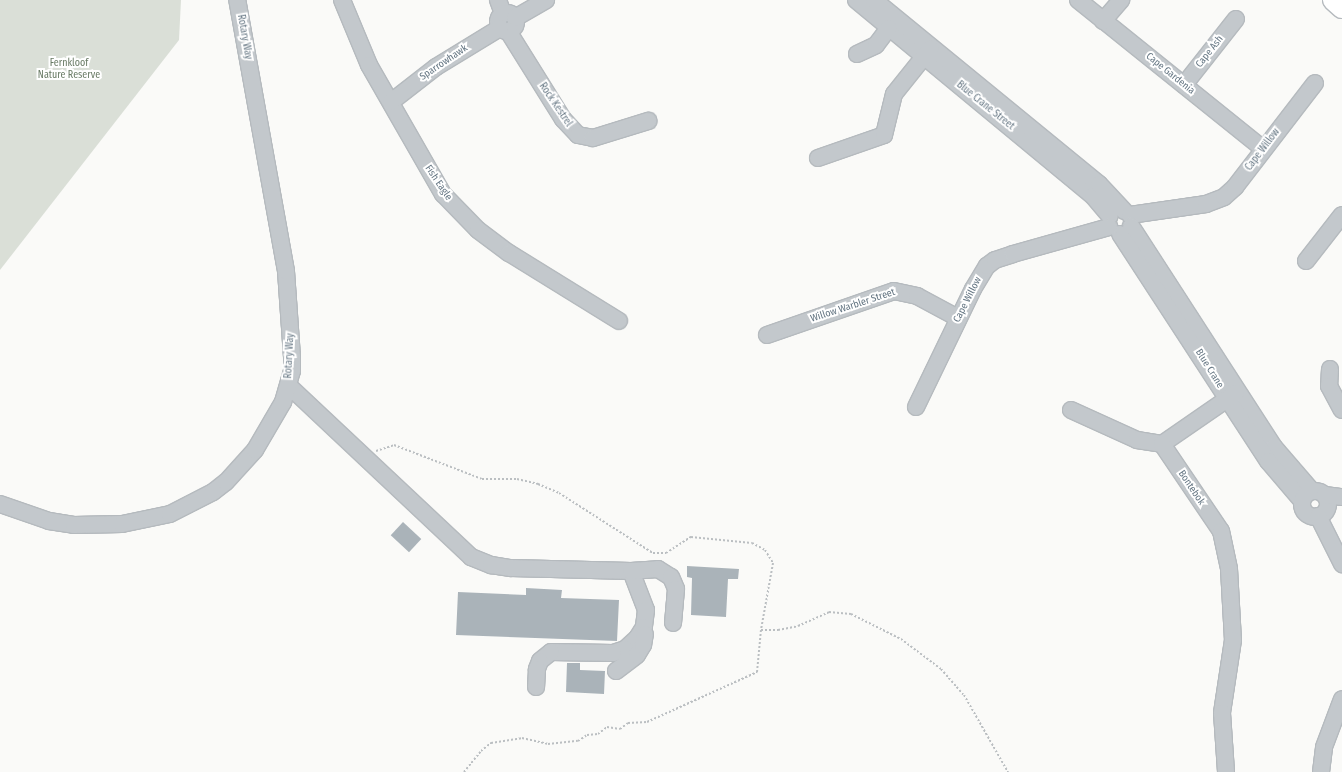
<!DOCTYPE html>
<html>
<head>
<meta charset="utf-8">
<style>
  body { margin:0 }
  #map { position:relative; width:1342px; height:772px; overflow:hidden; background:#fafaf8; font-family:"Fira Sans Condensed",sans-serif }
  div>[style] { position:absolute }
  .green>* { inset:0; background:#dadfd7 }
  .building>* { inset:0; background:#aab3b9; transform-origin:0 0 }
  .path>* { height:2px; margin-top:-1px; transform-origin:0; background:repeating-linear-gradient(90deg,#bbbfc2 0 2px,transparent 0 4px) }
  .roads { filter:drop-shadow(1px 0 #b5babe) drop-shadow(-1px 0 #b5babe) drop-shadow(0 1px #b5babe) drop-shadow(0 -1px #b5babe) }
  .minor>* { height:16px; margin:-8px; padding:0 8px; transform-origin:8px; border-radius:8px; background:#c3c8cc }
  .minor>.ring { margin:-8px; padding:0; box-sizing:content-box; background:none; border:16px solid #c3c8cc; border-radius:50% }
  .major>* { height:20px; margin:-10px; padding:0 10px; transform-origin:10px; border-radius:10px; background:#fff }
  span { translate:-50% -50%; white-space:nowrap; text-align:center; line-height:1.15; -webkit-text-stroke:4px #fff; paint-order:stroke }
  .street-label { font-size:10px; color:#657683 }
  .park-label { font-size:10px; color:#687a64 }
</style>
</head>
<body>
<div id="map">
  <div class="green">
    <i style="clip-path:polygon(0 0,181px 0,179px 40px,0 270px)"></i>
  </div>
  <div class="building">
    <i style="left:403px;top:522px;width:25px;height:18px;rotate:43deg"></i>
    <i style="clip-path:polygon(687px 566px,739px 569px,738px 579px,728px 579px,726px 617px,691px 615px,692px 578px,687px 577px)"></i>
    <i style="clip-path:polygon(526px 588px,562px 590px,561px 598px,619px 600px,617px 641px,456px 635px,458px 592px,526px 595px)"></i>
    <i style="clip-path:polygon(567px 663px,580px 663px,580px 670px,605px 671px,604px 694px,566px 692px)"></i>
  </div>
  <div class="path">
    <i style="left:376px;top:451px;width:19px;rotate:-18deg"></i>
    <i style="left:394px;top:445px;width:94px;rotate:21.1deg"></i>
    <i style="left:482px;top:479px;width:35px"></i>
    <i style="left:517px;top:479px;width:22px;rotate:13deg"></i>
    <i style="left:538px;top:484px;width:23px;rotate:23deg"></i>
    <i style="left:559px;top:493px;width:112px;rotate:32.6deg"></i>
    <i style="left:653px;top:553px;width:13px"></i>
    <i style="left:666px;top:553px;width:30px;rotate:-33deg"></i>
    <i style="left:691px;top:537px;width:61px;rotate:5.6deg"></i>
    <i style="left:752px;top:543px;width:15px;rotate:28deg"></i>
    <i style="left:765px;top:550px;width:15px;rotate:58deg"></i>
    <i style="left:773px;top:563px;width:68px;rotate:100.2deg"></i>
    <i style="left:761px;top:630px;width:17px"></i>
    <i style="left:778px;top:630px;width:20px;rotate:-11deg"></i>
    <i style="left:798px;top:626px;width:34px;rotate:-24deg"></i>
    <i style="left:829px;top:612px;width:22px;rotate:5deg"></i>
    <i style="left:851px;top:614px;width:56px;rotate:26.6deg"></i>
    <i style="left:901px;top:639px;width:50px;rotate:36.9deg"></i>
    <i style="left:941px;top:669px;width:35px;rotate:49deg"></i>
    <i style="left:964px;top:695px;width:89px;rotate:60.3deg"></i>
    <i style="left:464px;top:772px;width:27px;rotate:-51deg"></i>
    <i style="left:481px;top:751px;width:13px;rotate:-39deg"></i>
    <i style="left:491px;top:743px;width:31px;rotate:-9deg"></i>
    <i style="left:522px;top:738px;width:27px;rotate:13deg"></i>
    <i style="left:548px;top:744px;width:30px;rotate:-6deg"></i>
    <i style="left:578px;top:741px;width:11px;rotate:-34deg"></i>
    <i style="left:587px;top:735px;width:11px;rotate:-5deg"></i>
    <i style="left:598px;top:734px;width:11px;rotate:-38deg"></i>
    <i style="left:607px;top:727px;width:13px;rotate:9deg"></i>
    <i style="left:620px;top:729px;width:10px;rotate:-37deg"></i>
    <i style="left:628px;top:723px;width:19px;rotate:-3deg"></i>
    <i style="left:647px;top:722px;width:121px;rotate:-24.4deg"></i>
    <i style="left:757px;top:672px;width:42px;rotate:-84.6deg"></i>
  </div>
  <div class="roads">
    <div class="minor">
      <i style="left:342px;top:0;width:70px;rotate:67.4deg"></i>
      <i style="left:369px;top:65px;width:149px;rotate:60.2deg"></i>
      <i style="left:443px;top:194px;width:50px;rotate:45.8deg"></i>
      <i style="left:478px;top:230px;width:39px;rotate:37deg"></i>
      <i style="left:509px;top:253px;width:129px;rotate:31.7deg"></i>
      <i style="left:498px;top:0;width:15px;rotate:70deg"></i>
      <i style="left:856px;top:0;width:308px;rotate:39.6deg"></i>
      <i style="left:1093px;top:196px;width:26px;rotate:50deg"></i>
      <i style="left:874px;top:0;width:291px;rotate:39.3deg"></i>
      <i style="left:1099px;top:184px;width:37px;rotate:47deg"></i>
      <i style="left:1078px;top:0;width:238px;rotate:38.8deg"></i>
      <i class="ring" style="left:498px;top:13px;width:2px;height:2px"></i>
      <i style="left:515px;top:18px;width:36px;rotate:-30deg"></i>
      <i style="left:1103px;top:21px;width:28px;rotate:-49deg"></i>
      <i style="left:508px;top:31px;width:104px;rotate:58deg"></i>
      <i style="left:563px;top:119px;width:22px;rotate:47deg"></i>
      <i style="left:578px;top:135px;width:15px;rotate:11deg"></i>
      <i style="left:593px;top:138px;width:58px;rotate:-17.2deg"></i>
      <i style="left:857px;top:54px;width:21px;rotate:-25deg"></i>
      <i style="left:876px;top:45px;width:21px;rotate:-53deg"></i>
      <i style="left:1184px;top:85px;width:84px;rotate:-51.8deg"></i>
      <i style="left:391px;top:102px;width:57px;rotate:-37.9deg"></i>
      <i style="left:436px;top:67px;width:75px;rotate:-31.4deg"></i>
      <i style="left:818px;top:158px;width:70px;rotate:-19.2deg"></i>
      <i style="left:884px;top:135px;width:42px;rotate:-76.3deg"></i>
      <i style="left:894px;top:94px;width:58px;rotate:-51.3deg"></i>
      <i style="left:1130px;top:215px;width:77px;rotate:-8.2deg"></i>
      <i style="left:1206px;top:204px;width:19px;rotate:-21deg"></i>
      <i style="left:1224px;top:197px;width:15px;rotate:-42deg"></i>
      <i style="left:1235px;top:187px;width:131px;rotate:-52.4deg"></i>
      <i style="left:1131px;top:226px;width:263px;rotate:57.1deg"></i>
      <i style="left:1274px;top:447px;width:58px;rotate:49.2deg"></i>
      <i style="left:1120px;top:234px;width:271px;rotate:56.9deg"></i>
      <i style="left:1268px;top:461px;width:52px;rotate:49.6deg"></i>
      <i style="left:1306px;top:261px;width:58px;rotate:-52deg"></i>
      <i style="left:767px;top:335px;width:134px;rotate:-19.1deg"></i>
      <i style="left:894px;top:291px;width:24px;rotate:12deg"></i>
      <i style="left:917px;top:296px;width:47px;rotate:28.2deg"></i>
      <i style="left:1330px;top:369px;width:17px;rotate:93deg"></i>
      <i style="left:1329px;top:386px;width:27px;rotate:62deg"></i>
      <i style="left:289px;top:386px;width:250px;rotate:43.2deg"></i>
      <i style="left:471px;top:557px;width:22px;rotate:22deg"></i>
      <i style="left:491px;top:565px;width:20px;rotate:9deg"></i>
      <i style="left:511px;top:568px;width:120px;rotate:1.4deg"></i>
      <i style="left:631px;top:571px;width:42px;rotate:69deg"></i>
      <i style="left:646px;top:610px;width:17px;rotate:97deg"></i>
      <i style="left:644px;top:627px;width:13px;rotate:122deg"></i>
      <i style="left:637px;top:638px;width:16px;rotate:137deg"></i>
      <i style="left:625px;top:649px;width:13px;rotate:162deg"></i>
      <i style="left:613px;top:653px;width:62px;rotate:-179.1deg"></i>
      <i style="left:551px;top:652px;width:14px;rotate:141deg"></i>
      <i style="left:540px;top:661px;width:9px;rotate:111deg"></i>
      <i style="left:537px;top:669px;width:18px;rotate:93deg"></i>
      <i style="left:916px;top:407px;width:131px;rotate:-64.2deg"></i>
      <i style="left:973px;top:289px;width:27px;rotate:-59deg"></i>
      <i style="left:987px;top:266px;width:10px;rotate:-37deg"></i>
      <i style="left:995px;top:260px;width:19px;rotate:-18deg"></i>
      <i style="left:1013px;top:254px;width:100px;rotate:-15.7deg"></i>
      <i style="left:1071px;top:410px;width:72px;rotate:24.4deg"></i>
      <i style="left:1137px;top:440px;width:25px;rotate:9deg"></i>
      <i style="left:1162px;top:444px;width:90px;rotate:-34.6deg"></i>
      <i style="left:1162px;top:444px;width:105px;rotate:55.9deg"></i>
      <i style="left:1221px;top:531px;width:39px;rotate:78deg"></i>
      <i style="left:1229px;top:569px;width:71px;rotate:86.8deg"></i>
      <i style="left:1233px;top:640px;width:74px;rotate:98.6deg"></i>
      <i style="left:1222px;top:713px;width:59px;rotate:86.1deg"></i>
      <i class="ring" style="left:1302px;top:491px;width:10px;height:10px"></i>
      <i style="left:1325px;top:495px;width:17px;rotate:7deg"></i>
      <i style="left:0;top:504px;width:52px;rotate:19.1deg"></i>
      <i style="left:49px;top:521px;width:25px;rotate:9deg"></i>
      <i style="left:74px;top:525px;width:48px;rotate:-1.2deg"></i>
      <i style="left:122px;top:524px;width:49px;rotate:-11.8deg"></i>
      <i style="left:170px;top:514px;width:48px;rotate:-27.1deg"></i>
      <i style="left:213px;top:492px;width:16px;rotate:-38deg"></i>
      <i style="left:226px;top:482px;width:43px;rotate:-47.8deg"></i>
      <i style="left:255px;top:450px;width:56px;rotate:-59.7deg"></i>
      <i style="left:283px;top:402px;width:32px;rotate:-74deg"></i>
      <i style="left:292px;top:371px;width:14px;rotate:-90deg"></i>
      <i style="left:292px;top:357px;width:86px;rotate:-94deg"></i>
      <i style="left:286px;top:271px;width:275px;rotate:-100.2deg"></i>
      <i style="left:1318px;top:516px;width:54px;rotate:63.4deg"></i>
      <i style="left:631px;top:571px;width:27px;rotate:-4deg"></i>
      <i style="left:658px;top:569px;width:15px;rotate:32deg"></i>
      <i style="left:671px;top:577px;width:13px;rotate:67deg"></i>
      <i style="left:676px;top:589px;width:34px;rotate:95deg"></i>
      <i style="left:616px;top:671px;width:26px;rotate:-37deg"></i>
      <i style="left:637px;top:655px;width:12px;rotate:-59deg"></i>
      <i style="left:643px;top:645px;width:11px;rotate:-80deg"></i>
      <i style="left:1321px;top:772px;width:25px;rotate:-83deg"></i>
      <i style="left:1324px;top:747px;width:51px;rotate:-69.4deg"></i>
    </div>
    <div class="major">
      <i style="left:1333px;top:0;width:12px;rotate:42deg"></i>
    </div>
  </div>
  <div class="street-label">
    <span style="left:244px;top:37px;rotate:80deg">Rotary Way</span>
    <span style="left:1210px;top:52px;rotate:-52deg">Cape Ash</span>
    <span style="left:444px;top:63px;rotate:-34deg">Sparrowhawk</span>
    <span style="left:1170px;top:74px;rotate:39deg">Cape Gardenia</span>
    <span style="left:555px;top:105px;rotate:56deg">Rock Kestrel</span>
    <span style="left:985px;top:106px;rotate:39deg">Blue Crane Street</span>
    <span style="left:1263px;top:150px;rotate:-53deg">Cape Willow</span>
    <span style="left:438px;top:183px;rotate:56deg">Fish Eagle</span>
    <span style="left:968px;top:300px;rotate:-63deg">Cape Willow</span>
    <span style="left:853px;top:306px;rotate:-18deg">Willow Warbler Street</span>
    <span style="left:290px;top:356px;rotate:-87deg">Rotary Way</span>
    <span style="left:1209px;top:369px;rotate:58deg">Blue Crane</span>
    <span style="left:1191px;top:488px;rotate:56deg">Bontebok</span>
  </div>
  <div class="park-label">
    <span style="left:69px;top:69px">Fernkloof<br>Nature Reserve</span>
  </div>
</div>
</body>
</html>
